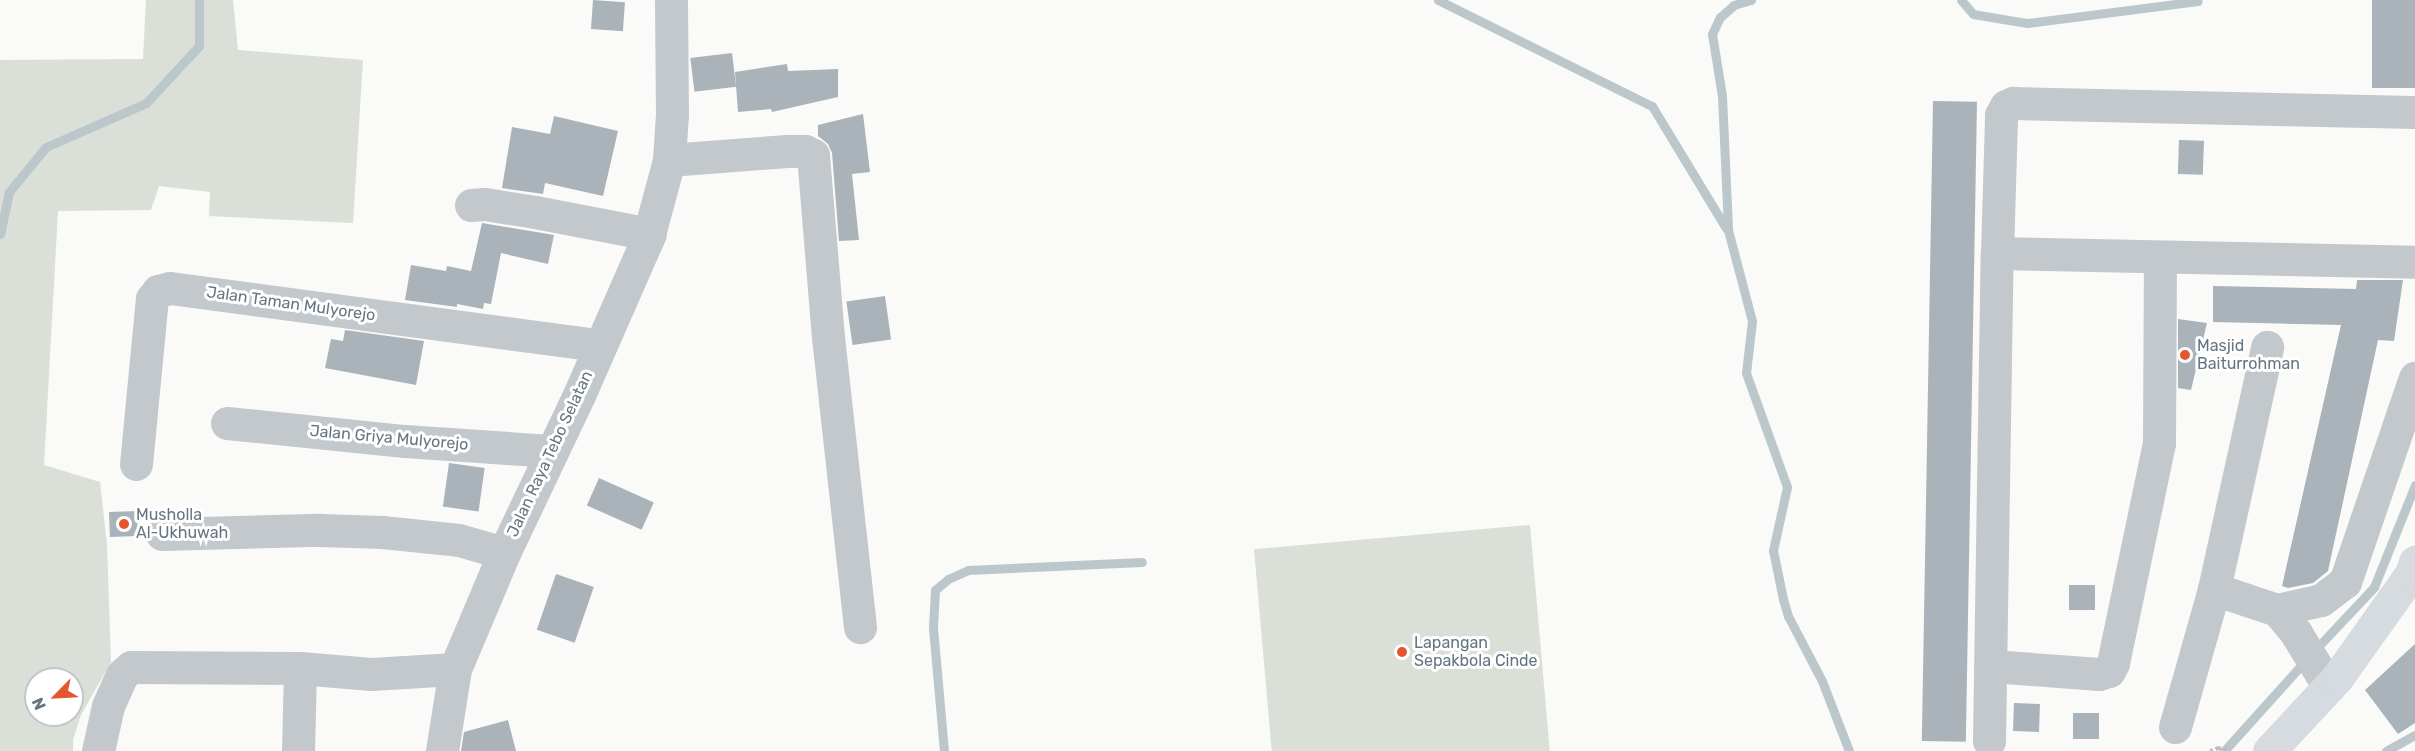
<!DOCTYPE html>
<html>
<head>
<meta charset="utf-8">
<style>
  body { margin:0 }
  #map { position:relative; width:2415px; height:751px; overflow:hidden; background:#fafaf8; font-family:Rubik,sans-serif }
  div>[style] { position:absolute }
  .green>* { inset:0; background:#dadfd7; transform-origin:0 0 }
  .stream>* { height:9px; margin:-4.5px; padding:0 4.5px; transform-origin:4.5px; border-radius:4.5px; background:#bbc7cb }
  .building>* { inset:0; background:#aab3b9; transform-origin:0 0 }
  .path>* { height:4px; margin-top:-2px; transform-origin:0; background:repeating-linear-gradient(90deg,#bbbfc2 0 3px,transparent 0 6px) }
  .minor>* { height:33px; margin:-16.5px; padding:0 16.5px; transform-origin:16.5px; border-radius:16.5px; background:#c3c8cc }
  .secondary>* { height:33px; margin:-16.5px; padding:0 16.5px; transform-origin:16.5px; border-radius:16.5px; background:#d6dbdf }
  .dots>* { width:16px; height:16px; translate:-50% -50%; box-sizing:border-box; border:3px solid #fff; border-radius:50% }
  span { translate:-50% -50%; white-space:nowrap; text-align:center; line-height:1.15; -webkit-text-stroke:6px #fff; paint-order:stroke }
  .street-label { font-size:16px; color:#657683 }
  .poi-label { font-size:16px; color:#657683 }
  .left { translate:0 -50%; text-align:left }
  .north { position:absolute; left:24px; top:667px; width:60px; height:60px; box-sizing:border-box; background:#fff; border:2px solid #c1c8cd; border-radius:50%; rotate:246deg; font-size:16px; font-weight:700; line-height:24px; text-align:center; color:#657683 }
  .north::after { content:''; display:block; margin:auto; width:21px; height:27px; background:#e4572e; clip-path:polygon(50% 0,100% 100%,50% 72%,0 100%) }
</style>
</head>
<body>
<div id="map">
  <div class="green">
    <i style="clip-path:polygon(evenodd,146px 0,233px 0,238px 50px,363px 60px,353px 223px,209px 216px,210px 192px,159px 186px,151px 210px,58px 211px,44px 465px,100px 482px,107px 545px,111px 662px,81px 715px,73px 740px,73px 751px,0 751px,0 60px,143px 59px,146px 0,36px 679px,72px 679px,72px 715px,36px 715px,36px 679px)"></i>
    <i style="left:1530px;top:525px;width:227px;height:277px;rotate:85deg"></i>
  </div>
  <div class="stream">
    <i style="left:1438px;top:0;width:239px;rotate:26.4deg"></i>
    <i style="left:1652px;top:106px;width:143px;rotate:58.8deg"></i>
    <i style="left:1751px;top:0;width:18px;rotate:164deg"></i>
    <i style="left:1734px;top:5px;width:18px;rotate:139deg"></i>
    <i style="left:1720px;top:17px;width:19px;rotate:115deg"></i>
    <i style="left:1712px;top:34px;width:63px;rotate:80.8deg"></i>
    <i style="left:1722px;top:96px;width:134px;rotate:87.4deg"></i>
    <i style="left:1728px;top:230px;width:94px;rotate:75.2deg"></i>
    <i style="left:1752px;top:321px;width:52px;rotate:96.6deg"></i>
    <i style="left:1746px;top:373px;width:121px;rotate:70.2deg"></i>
    <i style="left:1787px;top:487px;width:65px;rotate:102.5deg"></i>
    <i style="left:1773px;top:550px;width:50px;rotate:78.5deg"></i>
    <i style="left:1783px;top:599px;width:18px;rotate:74deg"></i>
    <i style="left:1788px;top:616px;width:73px;rotate:62.4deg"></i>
    <i style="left:1822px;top:681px;width:75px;rotate:68.9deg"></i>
    <i style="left:1961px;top:0;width:18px;rotate:49deg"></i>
    <i style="left:1973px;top:14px;width:55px;rotate:9.5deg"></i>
    <i style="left:2027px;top:23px;width:172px;rotate:-7.3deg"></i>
    <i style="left:0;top:234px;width:43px;rotate:-77.9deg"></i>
    <i style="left:9px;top:192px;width:58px;rotate:-50.6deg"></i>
    <i style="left:46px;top:147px;width:109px;rotate:-23.7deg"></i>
    <i style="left:146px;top:103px;width:78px;rotate:-47.1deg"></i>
    <i style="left:199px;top:46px;width:46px;rotate:-90deg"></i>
    <i style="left:2314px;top:651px;width:88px;rotate:-46.8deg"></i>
    <i style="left:2374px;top:587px;width:110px;rotate:-68.1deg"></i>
    <i style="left:944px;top:751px;width:123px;rotate:-95.1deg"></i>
    <i style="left:933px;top:628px;width:38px;rotate:-87deg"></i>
    <i style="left:935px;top:590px;width:17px;rotate:-40deg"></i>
    <i style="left:948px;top:579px;width:22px;rotate:-24deg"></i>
    <i style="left:968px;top:570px;width:174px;rotate:-2.6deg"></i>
    <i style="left:2224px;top:751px;width:121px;rotate:-48deg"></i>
    <i style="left:2386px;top:751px;width:33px;rotate:-29deg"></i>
  </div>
  <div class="building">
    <i style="left:593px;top:0;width:32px;height:29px;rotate:4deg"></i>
    <i style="left:2372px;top:0;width:43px;height:88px"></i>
    <i style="left:732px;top:53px;width:34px;height:42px;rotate:83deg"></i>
    <i style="clip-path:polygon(787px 64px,788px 71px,838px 69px,838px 97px,772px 112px,771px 109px,738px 112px,735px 72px)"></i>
    <i style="left:1933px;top:101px;width:44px;height:640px;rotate:1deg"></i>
    <i style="clip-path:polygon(863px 114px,870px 172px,852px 174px,859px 240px,839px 241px,832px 153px,828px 144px,818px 136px,818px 125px)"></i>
    <i style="clip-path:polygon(554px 116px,618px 131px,603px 196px,545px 183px,543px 194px,502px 188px,512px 127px,550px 134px)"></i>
    <i style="left:2179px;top:140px;width:25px;height:34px;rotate:2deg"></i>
    <i style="clip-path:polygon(482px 223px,554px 235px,548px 264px,501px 253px,491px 304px,484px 303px,483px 309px,457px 304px,457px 307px,405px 300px,411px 265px,446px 271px,447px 266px,471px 271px)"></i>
    <i style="clip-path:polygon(2357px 280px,2403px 280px,2394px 341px,2378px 340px,2328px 571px,2313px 583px,2288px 588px,2282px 586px,2341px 325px,2213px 322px,2213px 286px,2356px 289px)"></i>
    <i style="left:885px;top:296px;width:44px;height:39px;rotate:82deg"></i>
    <i style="clip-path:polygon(2178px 319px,2207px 323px,2191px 390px,2178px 388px)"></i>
    <i style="clip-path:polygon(345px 330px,424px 341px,416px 385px,325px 368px,331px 339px,343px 341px)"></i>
    <i style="left:449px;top:463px;width:36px;height:44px;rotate:8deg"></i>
    <i style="left:599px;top:478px;width:60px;height:30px;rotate:24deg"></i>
    <i style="left:137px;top:511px;width:25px;height:28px;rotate:88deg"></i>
    <i style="left:556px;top:574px;width:40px;height:59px;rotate:19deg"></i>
    <i style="left:2069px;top:585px;width:26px;height:25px"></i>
    <i style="clip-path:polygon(2415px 644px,2415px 723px,2398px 734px,2365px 690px)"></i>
    <i style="left:2014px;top:703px;width:26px;height:28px;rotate:2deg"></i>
    <i style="left:2073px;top:713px;width:26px;height:26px"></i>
    <i style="clip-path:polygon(508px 720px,516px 751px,461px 751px,464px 732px)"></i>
  </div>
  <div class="path">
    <i style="left:2210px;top:751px;width:9px;rotate:-21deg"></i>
    <i style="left:2218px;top:748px;width:11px;rotate:15deg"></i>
  </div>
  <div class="minor">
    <i style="left:669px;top:160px;width:118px;rotate:-4.4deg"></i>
    <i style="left:787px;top:151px;width:18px"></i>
    <i style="left:805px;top:151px;width:9px;rotate:27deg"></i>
    <i style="left:813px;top:155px;width:183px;rotate:85.3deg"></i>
    <i style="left:828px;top:337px;width:292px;rotate:83.7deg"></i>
    <i style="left:471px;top:205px;width:14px;rotate:-4deg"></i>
    <i style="left:485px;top:204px;width:51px;rotate:9.1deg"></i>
    <i style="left:535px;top:212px;width:117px;rotate:10.8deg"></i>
    <i style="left:1997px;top:253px;width:418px;rotate:1.2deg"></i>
    <i style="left:227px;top:423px;width:179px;rotate:5.8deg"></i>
    <i style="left:405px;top:441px;width:146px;rotate:3.9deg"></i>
    <i style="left:136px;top:464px;width:166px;rotate:-84.5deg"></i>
    <i style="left:152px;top:299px;width:10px;rotate:-53deg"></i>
    <i style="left:158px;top:291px;width:12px;rotate:-14deg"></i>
    <i style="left:170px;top:288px;width:433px;rotate:7.6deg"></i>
    <i style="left:162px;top:534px;width:158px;rotate:-1.5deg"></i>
    <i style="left:320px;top:530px;width:62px;rotate:1.8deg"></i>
    <i style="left:382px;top:532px;width:77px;rotate:5.9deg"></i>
    <i style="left:459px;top:540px;width:47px;rotate:16.1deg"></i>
    <i style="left:2214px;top:589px;width:66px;rotate:18.4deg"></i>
    <i style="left:2277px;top:610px;width:30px;rotate:50deg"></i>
    <i style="left:2296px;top:633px;width:63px;rotate:58.6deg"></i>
    <i style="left:2277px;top:610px;width:45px;rotate:-12.8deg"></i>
    <i style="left:2321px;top:600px;width:30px;rotate:-37deg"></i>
    <i style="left:2345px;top:582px;width:216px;rotate:-71.1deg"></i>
    <i style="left:1992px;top:666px;width:107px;rotate:4.3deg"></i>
    <i style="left:2099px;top:674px;width:10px;rotate:-17deg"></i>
    <i style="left:2109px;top:671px;width:9px;rotate:-63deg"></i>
    <i style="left:2113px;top:663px;width:225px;rotate:-78.2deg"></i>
    <i style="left:2159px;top:443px;width:186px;rotate:-89.7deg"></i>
    <i style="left:2175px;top:727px;width:143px;rotate:-74.2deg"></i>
    <i style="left:2214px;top:589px;width:248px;rotate:-77.6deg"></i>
    <i style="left:1989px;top:741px;width:488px;rotate:-89.1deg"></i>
    <i style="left:1997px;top:253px;width:138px;rotate:-88.3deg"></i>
    <i style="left:2001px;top:115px;width:10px;rotate:-61deg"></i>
    <i style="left:2006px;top:106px;width:8px;rotate:-23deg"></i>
    <i style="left:2013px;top:103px;width:402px;rotate:1.3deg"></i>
    <i style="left:98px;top:751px;width:46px;rotate:-77.5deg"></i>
    <i style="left:108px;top:706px;width:34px;rotate:-66deg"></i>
    <i style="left:122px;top:675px;width:12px;rotate:-42deg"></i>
    <i style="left:131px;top:667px;width:169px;rotate:0.3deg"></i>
    <i style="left:300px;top:668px;width:71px;rotate:4.8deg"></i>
    <i style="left:371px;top:674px;width:84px;rotate:-3.4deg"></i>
    <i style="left:298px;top:751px;width:83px;rotate:-88.6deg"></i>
    <i style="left:442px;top:751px;width:83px;rotate:-81deg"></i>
    <i style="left:455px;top:669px;width:126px;rotate:-67.1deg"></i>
    <i style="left:504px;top:553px;width:175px;rotate:-64.6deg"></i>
    <i style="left:579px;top:395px;width:171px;rotate:-66.3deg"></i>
    <i style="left:648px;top:238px;width:81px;rotate:-74.9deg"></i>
    <i style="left:669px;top:160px;width:46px;rotate:-86.3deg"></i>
    <i style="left:672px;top:114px;width:114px;rotate:-90.5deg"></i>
  </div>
  <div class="secondary">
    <i style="left:2269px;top:751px;width:100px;rotate:-47deg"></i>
    <i style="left:2337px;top:678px;width:128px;rotate:-54.6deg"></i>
    <i style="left:2411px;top:574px;width:13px;rotate:-72deg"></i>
  </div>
  <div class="dots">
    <i style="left:2185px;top:355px;background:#e4572e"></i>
    <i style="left:124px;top:524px;background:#e4572e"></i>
    <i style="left:1402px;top:652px;background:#e4572e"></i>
  </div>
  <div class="street-label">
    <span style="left:291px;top:304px;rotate:8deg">Jalan Taman Mulyorejo</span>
    <span style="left:389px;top:438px;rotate:5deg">Jalan Griya Mulyorejo</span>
    <span style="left:550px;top:454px;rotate:-65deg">Jalan Raya Tebo Selatan</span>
  </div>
  <div class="poi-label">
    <span class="left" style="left:2197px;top:355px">Masjid<br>Baiturrohman</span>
    <span class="left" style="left:136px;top:524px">Musholla<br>Al-Ukhuwah</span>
    <span class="left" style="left:1414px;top:652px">Lapangan<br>Sepakbola Cinde</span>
  </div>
  <div class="north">N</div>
</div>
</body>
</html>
